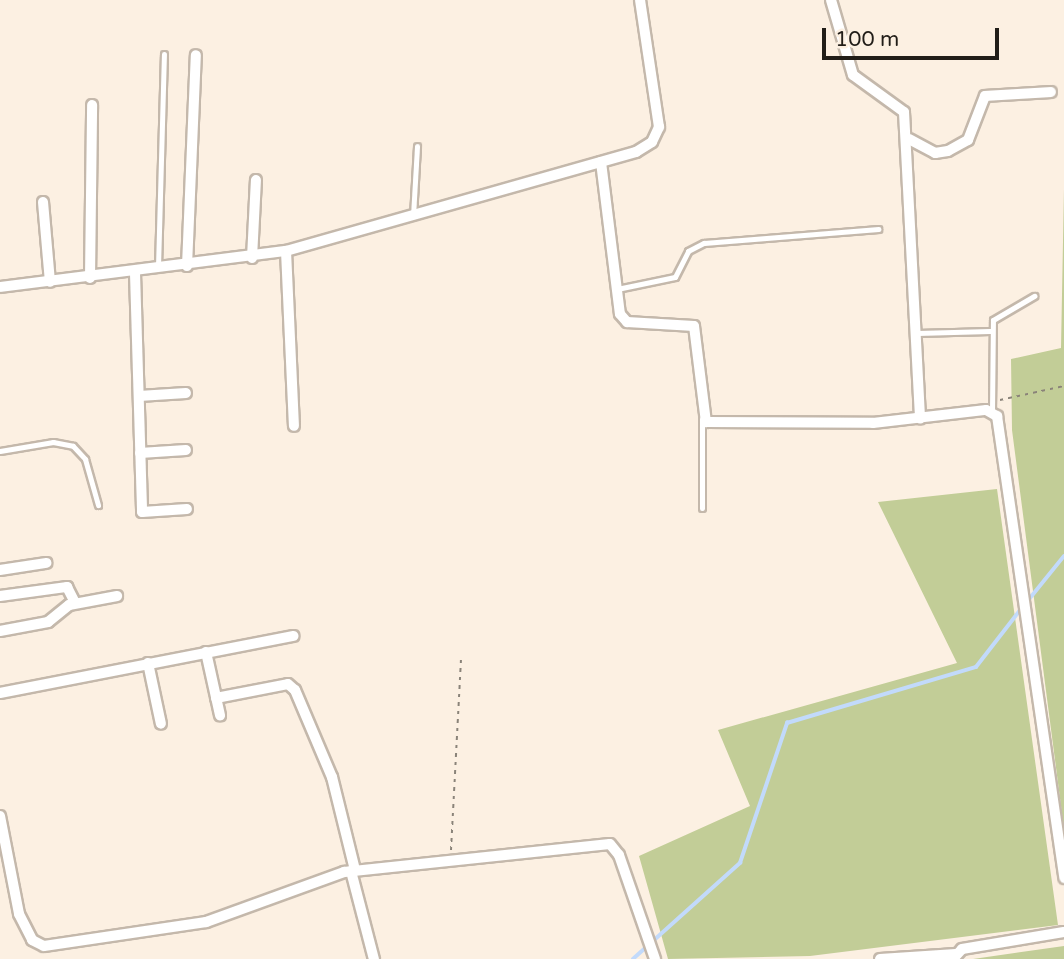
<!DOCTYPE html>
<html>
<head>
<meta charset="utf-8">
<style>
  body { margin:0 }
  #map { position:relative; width:1064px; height:959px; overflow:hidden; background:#fcf0e2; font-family:"Varela Round",sans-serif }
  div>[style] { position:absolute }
  .green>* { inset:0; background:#c2cd97 }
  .stream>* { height:3.5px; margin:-1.75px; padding:0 1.75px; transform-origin:1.75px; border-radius:1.75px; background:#c2dafb }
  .path>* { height:2px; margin-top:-1px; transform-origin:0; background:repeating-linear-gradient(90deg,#8a8379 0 3.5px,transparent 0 8.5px) }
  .roads { filter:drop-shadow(2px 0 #c4b8ab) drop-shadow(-2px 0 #c4b8ab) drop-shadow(0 2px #c4b8ab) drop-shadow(0 -2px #c4b8ab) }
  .lane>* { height:5px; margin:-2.5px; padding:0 2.5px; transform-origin:2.5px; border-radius:2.5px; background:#fff }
  .street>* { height:10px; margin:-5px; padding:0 5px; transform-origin:5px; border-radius:5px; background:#fff }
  span { translate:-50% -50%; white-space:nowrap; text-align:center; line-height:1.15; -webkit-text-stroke:5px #fcf0e2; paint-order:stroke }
  .scale { position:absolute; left:822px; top:28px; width:177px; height:32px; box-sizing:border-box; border:4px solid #211d18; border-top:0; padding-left:9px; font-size:21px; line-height:24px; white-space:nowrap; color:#211d18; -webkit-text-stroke:5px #fcf0e2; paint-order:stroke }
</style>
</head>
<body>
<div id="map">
  <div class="green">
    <i style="clip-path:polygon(1064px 188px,1064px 829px,1012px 430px,1011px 359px,1061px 348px)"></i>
    <i style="clip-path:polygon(997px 489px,1058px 925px,810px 956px,668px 959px,639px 856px,750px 806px,718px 730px,957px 663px,878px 502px)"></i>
    <i style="clip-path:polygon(1064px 946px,1064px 959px,973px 959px)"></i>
  </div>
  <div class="stream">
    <i style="left:1026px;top:603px;width:60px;rotate:-51deg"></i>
    <i style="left:633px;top:959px;width:144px;rotate:-41.9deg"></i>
    <i style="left:740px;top:863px;width:148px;rotate:-71.4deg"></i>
    <i style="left:787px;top:723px;width:197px;rotate:-16.5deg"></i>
    <i style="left:976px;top:667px;width:73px;rotate:-52.2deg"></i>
  </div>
  <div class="path">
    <i style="left:1000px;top:400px;width:66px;rotate:-12.3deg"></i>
    <i style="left:451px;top:850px;width:191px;rotate:-87deg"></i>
  </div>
  <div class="roads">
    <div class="lane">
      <i style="left:413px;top:216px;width:70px;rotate:-86.7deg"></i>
      <i style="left:158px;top:267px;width:213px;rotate:-88.4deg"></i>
      <i style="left:617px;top:289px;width:59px;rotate:-11.7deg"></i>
      <i style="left:675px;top:277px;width:29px;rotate:-63deg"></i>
      <i style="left:688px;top:251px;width:18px;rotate:-27deg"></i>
      <i style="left:704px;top:243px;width:175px;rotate:-4.6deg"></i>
      <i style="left:917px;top:333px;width:73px;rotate:-1.6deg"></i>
      <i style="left:992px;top:411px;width:91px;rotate:-89.4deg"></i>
      <i style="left:993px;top:320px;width:48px;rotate:-30.3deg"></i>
      <i style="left:702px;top:419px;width:89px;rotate:90deg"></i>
      <i style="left:0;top:451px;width:54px;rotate:-9.6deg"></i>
      <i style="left:53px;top:442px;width:20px;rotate:11deg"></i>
      <i style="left:73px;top:446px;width:18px;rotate:47deg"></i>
      <i style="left:85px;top:459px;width:48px;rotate:74.2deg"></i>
    </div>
    <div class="street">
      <i style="left:831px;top:0;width:78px;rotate:73.7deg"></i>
      <i style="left:853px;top:75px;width:63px;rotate:36deg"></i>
      <i style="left:904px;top:112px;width:307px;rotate:87deg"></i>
      <i style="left:909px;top:139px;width:30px;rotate:28deg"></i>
      <i style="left:935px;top:153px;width:13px;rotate:-9deg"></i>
      <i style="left:948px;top:151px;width:23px;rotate:-29deg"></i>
      <i style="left:968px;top:140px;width:47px;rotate:-68.9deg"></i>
      <i style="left:985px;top:96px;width:66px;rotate:-3.5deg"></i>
      <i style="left:601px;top:162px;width:153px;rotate:82.9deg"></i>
      <i style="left:620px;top:314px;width:11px;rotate:49deg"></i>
      <i style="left:627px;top:322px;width:67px;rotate:3.4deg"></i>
      <i style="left:694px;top:326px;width:97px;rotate:82.9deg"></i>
      <i style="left:706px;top:422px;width:167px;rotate:0.3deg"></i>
      <i style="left:873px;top:423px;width:114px;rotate:-6.6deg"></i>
      <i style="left:986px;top:410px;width:13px;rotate:29deg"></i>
      <i style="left:997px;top:416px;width:467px;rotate:81.7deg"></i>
      <i style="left:43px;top:202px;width:80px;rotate:85deg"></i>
      <i style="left:286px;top:251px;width:175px;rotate:87.4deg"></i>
      <i style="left:252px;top:258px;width:78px;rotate:-87.1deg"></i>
      <i style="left:187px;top:266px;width:211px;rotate:-87.6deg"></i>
      <i style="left:135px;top:273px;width:239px;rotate:88.3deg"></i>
      <i style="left:142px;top:512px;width:45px;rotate:-3.8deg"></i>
      <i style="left:90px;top:278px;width:173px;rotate:-89.3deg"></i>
      <i style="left:0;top:287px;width:288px;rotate:-7.2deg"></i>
      <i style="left:286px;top:251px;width:364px;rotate:-15.8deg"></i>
      <i style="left:636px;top:152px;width:19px;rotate:-32deg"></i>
      <i style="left:652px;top:142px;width:17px;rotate:-65deg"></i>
      <i style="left:659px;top:127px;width:128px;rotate:-98.5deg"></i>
      <i style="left:139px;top:396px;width:47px;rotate:-3.7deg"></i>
      <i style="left:140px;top:453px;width:46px;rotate:-3.7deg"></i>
      <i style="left:0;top:570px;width:47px;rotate:-8.7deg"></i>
      <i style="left:0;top:596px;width:68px;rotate:-7.7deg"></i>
      <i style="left:67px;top:587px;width:18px;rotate:63deg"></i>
      <i style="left:0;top:631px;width:49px;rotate:-10.6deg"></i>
      <i style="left:48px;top:622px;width:27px;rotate:-39deg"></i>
      <i style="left:69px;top:605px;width:49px;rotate:-10.6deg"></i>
      <i style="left:206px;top:652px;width:65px;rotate:77.5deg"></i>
      <i style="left:148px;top:663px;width:62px;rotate:78deg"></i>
      <i style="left:0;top:693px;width:299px;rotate:-11deg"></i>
      <i style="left:216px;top:698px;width:73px;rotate:-11deg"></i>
      <i style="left:288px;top:684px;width:9px;rotate:41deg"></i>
      <i style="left:295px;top:690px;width:95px;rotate:67deg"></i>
      <i style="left:332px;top:777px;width:96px;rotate:76.1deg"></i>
      <i style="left:0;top:816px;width:100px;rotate:79deg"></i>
      <i style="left:19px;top:914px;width:29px;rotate:63deg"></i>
      <i style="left:32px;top:940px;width:13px;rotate:27deg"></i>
      <i style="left:44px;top:946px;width:164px;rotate:-8.4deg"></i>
      <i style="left:206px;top:922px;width:147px;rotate:-19.9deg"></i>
      <i style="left:344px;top:872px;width:267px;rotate:-6deg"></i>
      <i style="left:610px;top:844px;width:14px;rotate:51deg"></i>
      <i style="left:619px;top:855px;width:110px;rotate:70.9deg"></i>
      <i style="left:351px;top:871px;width:91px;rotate:75.4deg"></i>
      <i style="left:880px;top:959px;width:76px;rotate:-3.8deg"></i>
      <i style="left:953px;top:959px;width:13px;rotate:-48deg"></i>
      <i style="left:962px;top:949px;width:103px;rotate:-9.5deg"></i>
    </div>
  </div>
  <div class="scale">100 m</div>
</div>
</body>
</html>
